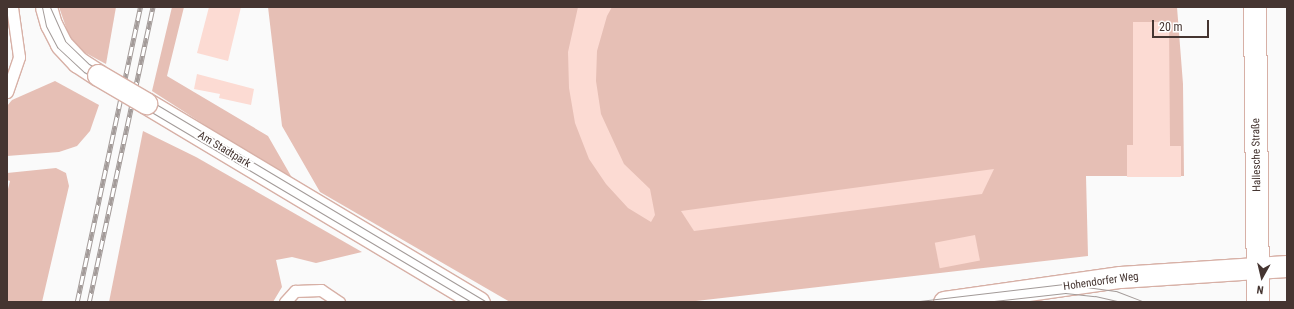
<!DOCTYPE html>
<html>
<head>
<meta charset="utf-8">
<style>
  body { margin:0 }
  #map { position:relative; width:1294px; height:309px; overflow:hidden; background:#fafafa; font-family:"Roboto Condensed",sans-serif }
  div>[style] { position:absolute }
  .green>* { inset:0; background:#e6bfb5 }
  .building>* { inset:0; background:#fcdbd3; transform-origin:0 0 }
  .roads { filter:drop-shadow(1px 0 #d7b0a6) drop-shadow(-1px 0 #d7b0a6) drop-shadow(0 1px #d7b0a6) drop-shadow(0 -1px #d7b0a6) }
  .lane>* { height:11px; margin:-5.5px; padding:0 5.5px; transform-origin:5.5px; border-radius:5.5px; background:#fff }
  .street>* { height:21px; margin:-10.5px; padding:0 10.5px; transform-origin:10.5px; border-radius:10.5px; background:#fff }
  .secondary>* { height:22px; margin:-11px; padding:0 11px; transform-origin:11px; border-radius:11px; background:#fff }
  .tram>* { height:1px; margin:-0.5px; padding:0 0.5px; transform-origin:0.5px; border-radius:0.5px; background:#a39b99 }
  .rail>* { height:4.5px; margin-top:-2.25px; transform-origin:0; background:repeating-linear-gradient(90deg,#fff 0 9px,#a39b99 0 18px); box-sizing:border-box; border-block:1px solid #a39b99 }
  .bridges { filter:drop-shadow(1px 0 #d7b0a6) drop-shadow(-1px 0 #d7b0a6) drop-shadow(0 1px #d7b0a6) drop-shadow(0 -1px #d7b0a6) }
  .street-bridge>* { height:21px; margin:-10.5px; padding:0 10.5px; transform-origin:10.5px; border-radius:10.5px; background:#fff }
  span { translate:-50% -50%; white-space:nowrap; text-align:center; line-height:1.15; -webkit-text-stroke:3.5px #fff; paint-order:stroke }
  .street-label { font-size:11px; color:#453531 }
  .frame { position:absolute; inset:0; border:8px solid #453531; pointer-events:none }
  .north { position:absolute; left:1242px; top:257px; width:40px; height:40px; -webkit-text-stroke:3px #fff; paint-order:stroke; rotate:188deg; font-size:11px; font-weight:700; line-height:16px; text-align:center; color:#453531 }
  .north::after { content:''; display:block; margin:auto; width:14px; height:18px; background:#453531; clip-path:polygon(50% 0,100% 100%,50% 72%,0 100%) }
  .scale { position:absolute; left:1152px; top:20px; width:57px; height:18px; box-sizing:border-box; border:2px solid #453531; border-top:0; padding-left:5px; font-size:12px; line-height:14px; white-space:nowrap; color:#453531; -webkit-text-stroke:3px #fff; paint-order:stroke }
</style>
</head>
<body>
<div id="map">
  <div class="green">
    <i style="clip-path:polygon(59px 7px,116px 7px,106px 64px,80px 50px,70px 39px)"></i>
    <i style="clip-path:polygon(172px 7px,184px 7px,167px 76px,268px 136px,295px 183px,152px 91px)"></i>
    <i style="clip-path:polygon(268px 7px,1177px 7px,1183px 84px,1184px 176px,1086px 176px,1088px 256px,687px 302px,510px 302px,320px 192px,282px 126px)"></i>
    <i style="clip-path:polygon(55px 81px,99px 105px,90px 131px,77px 146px,59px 152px,7px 156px,7px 106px,12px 100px)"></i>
    <i style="clip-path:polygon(143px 131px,196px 157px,362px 252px,316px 263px,292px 257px,276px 260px,282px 287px,273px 302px,109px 302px)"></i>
    <i style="clip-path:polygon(56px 168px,66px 173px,69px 186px,42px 302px,7px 302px,7px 193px,10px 181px,7px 180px,7px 173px)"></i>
  </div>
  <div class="building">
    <i style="clip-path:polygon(209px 7px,241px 7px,228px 61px,197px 53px)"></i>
    <i style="clip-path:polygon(578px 7px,612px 7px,607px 16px,597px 51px,596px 81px,601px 114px,624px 164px,650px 189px,655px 215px,651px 222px,628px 208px,606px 184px,589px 159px,575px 123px,569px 88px,568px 52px)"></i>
    <i style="clip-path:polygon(1133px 22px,1169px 22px,1170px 146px,1181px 146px,1181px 177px,1127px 177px,1127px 145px,1133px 145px)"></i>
    <i style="clip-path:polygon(197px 74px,254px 89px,251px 105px,219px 98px,220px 94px,194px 89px)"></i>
    <i style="clip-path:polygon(994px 169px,982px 194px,694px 231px,681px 211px)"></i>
    <i style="left:975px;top:235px;width:26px;height:41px;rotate:79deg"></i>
  </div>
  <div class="roads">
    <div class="lane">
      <i style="left:7px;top:92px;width:37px;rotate:-71deg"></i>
      <i style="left:19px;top:57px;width:50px;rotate:-98deg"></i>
      <i style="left:285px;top:302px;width:15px;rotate:-48deg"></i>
      <i style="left:295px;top:291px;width:26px;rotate:-2deg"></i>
      <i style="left:321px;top:290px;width:22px;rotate:34deg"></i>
    </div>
    <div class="street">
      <i style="left:46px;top:7px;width:18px;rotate:74deg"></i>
      <i style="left:51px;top:24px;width:22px;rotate:63deg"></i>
      <i style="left:61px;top:44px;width:25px;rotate:47deg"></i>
      <i style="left:78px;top:62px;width:24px;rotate:33deg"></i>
      <i style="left:146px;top:103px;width:388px;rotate:30.9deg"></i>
      <i style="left:944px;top:302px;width:178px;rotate:-8.1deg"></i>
      <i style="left:1120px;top:277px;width:167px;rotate:-3.8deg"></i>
    </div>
    <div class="secondary">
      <i style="left:1255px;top:7px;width:295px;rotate:89.4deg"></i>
    </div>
  </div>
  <div class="tram">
    <i style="left:42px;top:7px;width:19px;rotate:78deg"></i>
    <i style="left:46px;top:26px;width:24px;rotate:62deg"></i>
    <i style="left:57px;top:47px;width:37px;rotate:43deg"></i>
    <i style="left:84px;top:72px;width:450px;rotate:30.7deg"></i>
    <i style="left:50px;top:7px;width:37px;rotate:66deg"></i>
    <i style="left:65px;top:41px;width:33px;rotate:44deg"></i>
    <i style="left:89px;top:64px;width:464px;rotate:30.9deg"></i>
    <i style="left:911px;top:302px;width:154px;rotate:-6.7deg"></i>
    <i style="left:1064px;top:284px;width:52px;rotate:7.7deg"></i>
    <i style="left:1116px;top:291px;width:31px;rotate:21deg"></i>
    <i style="left:985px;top:302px;width:81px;rotate:-6.4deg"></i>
    <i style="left:1065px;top:293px;width:30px;rotate:6deg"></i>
    <i style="left:1095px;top:296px;width:27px;rotate:13deg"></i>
  </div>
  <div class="rail">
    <i style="left:77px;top:302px;width:302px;rotate:-77.9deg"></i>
    <i style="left:89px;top:302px;width:302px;rotate:-77.8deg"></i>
  </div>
  <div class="bridges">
    <div class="street-bridge">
      <i style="left:98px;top:75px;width:56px;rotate:30.3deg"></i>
    </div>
  </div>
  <div class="street-label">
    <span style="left:224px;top:150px;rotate:31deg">Am Stadtpark</span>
    <span style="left:1257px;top:155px;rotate:-91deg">Hallesche Straße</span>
    <span style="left:1101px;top:282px;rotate:-8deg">Hohendorfer Weg</span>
  </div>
  <div class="frame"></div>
  <div class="north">N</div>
  <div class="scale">20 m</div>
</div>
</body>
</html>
